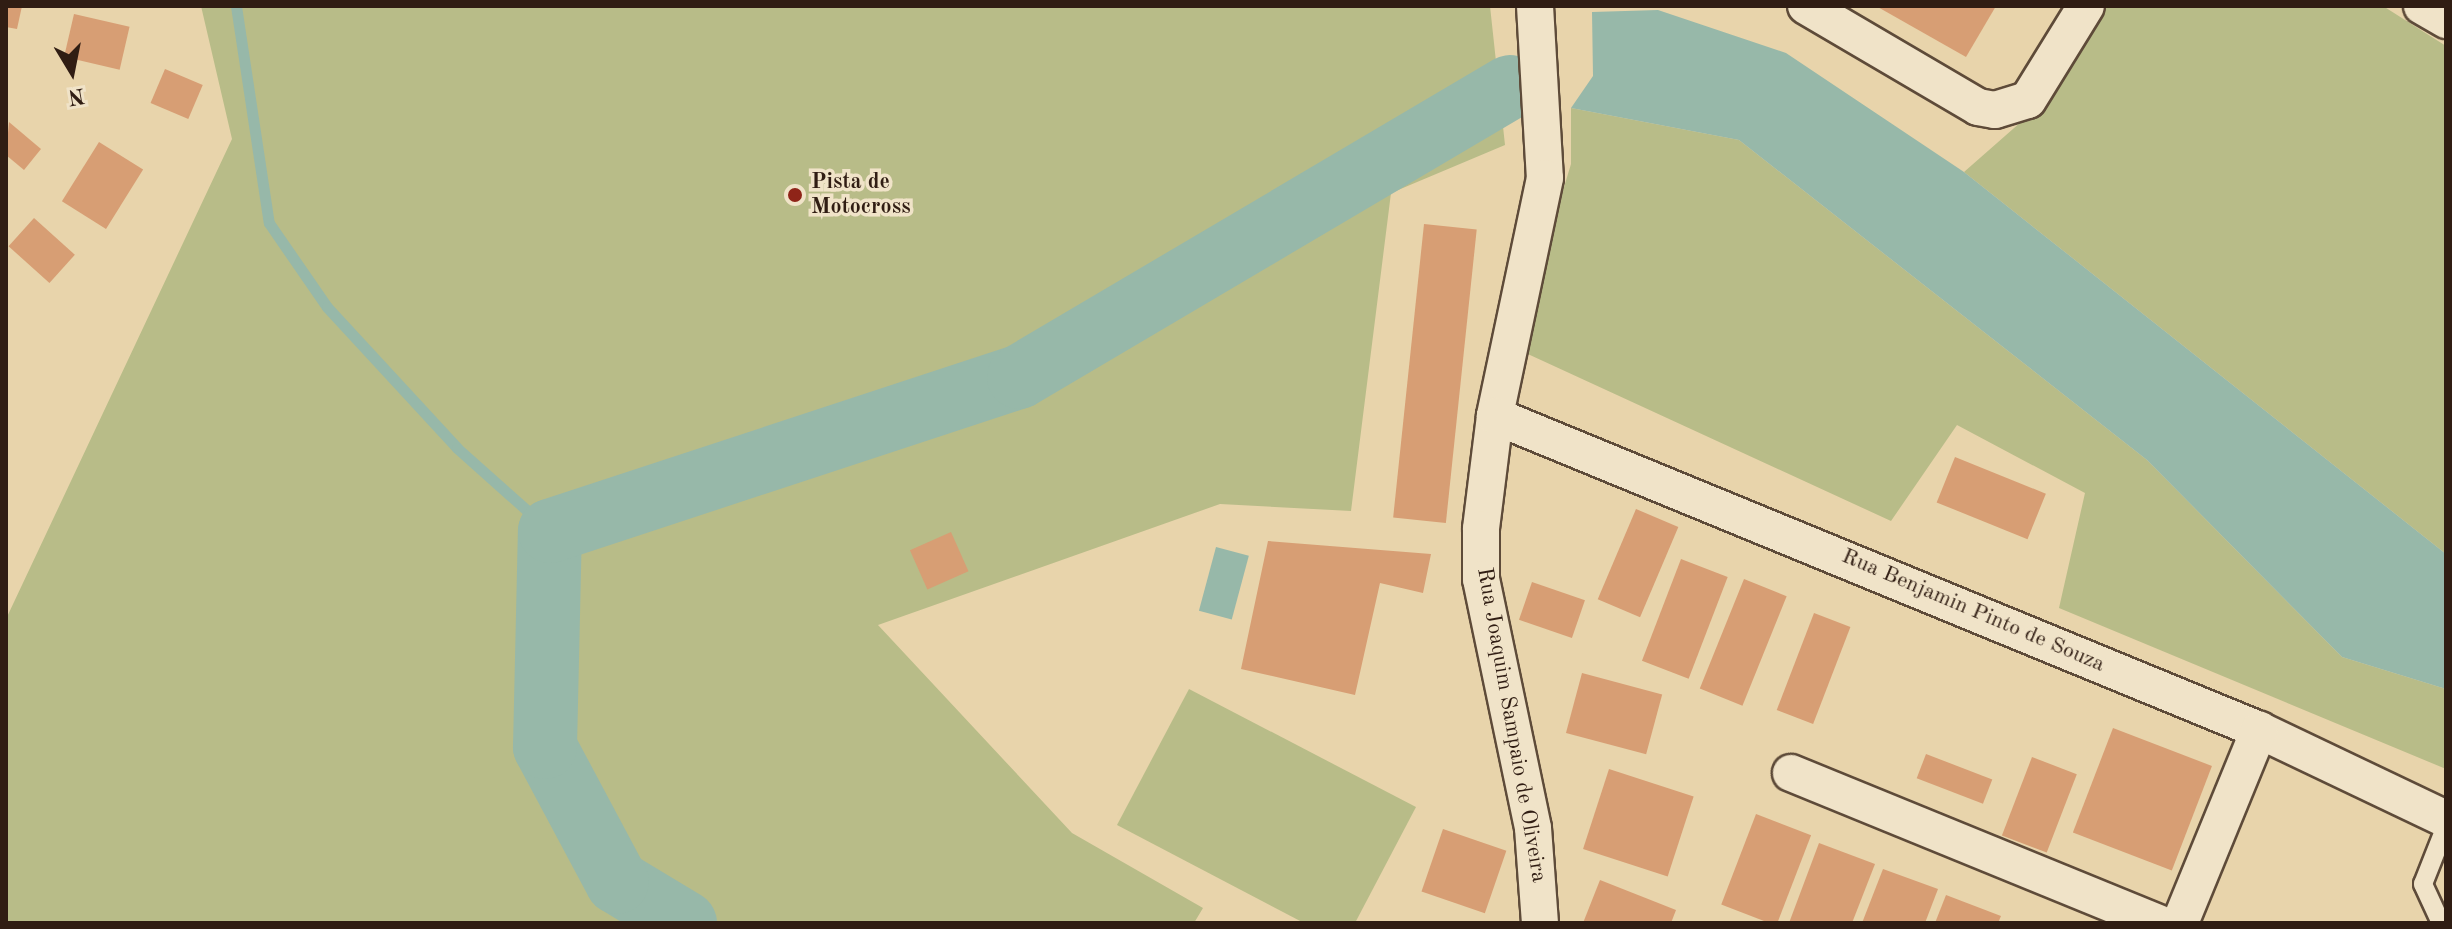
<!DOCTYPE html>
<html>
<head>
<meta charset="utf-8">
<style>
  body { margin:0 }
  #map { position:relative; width:2452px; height:929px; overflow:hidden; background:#e8d4ab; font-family:"Old Standard TT",serif }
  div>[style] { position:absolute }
  .green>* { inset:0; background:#b8bc88 }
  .water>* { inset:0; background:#97b8a9; transform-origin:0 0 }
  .stream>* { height:11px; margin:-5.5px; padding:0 5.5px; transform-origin:5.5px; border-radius:5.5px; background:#97b8a9 }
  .river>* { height:64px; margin:-32px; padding:0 32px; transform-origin:32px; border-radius:32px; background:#97b8a9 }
  .building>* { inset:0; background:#d79e74; transform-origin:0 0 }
  .roads { filter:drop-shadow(2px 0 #5e4b39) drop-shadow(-2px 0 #5e4b39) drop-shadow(0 2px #5e4b39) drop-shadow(0 -2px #5e4b39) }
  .service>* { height:18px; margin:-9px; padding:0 9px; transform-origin:9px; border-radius:9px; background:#f0e3c8 }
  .minor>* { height:36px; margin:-18px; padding:0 18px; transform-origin:18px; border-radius:18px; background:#f0e3c8 }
  .dots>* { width:22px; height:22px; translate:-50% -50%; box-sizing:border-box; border:4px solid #f0e3c8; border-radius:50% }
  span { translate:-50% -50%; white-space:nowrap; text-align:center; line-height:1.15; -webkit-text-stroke:7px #f0e3c8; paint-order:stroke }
  .poi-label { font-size:22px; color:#301d13; font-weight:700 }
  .left { translate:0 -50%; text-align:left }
  .street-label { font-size:22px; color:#301d13 }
  .frame { position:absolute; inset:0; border:8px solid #301d13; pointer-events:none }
  .north { position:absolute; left:32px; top:32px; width:80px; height:80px; -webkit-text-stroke:6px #f0e3c8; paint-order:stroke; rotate:170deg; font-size:22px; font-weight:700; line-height:32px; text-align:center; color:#301d13 }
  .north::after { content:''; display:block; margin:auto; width:28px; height:36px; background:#301d13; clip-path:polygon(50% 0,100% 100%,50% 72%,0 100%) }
</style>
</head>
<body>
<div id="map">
  <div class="green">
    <i style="clip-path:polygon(201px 6px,1490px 6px,1505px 145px,1391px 193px,1351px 511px,1220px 504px,878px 625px,1072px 833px,1203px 908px,1194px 923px,6px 923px,6px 619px,232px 139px)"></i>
    <i style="clip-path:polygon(2100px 6px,2383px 6px,2446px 46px,2446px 554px,1964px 172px,2038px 107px)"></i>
    <i style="clip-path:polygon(1571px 108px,1739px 140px,2147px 460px,2342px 657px,2446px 689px,2446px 769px,2059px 608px,2085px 493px,1957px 425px,1891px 521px,1515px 348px,1571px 164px)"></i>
    <i style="clip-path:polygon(1189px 689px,1416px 807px,1355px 923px,1304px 923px,1117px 825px)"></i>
  </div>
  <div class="water">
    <i style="clip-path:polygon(1658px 10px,1786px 53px,1964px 172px,2446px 554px,2446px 689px,2342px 657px,2147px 460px,1739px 140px,1571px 108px,1593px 76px,1592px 12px)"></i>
    <i style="left:1216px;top:547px;width:34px;height:66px;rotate:15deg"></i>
  </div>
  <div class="stream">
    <i style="left:236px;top:6px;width:219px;rotate:81.4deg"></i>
    <i style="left:269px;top:223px;width:102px;rotate:55.4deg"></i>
    <i style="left:327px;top:307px;width:192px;rotate:47.3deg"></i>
    <i style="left:457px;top:448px;width:125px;rotate:41.7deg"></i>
  </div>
  <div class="river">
    <i style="left:685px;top:923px;width:79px;rotate:-148.9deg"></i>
    <i style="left:617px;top:882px;width:153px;rotate:-118.1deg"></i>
    <i style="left:545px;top:747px;width:216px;rotate:-88.7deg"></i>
    <i style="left:550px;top:531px;width:494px;rotate:-18.2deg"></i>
    <i style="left:1019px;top:377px;width:570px;rotate:-30.57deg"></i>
  </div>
  <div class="building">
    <i style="clip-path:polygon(6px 6px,22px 6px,17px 29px,6px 27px)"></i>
    <i style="clip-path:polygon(1876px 6px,1996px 6px,1966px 57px)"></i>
    <i style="left:74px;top:14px;width:57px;height:44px;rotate:13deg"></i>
    <i style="left:165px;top:69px;width:41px;height:37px;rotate:23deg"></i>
    <i style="clip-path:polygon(9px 122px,41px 149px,24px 170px,6px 155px)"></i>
    <i style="left:99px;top:142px;width:52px;height:70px;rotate:32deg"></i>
    <i style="left:34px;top:218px;width:55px;height:38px;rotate:42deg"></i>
    <i style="left:1424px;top:224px;width:53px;height:295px;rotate:6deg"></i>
    <i style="left:1955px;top:457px;width:98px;height:49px;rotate:22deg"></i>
    <i style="left:1636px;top:509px;width:46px;height:98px;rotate:23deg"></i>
    <i style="left:951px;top:532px;width:43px;height:45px;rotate:66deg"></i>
    <i style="clip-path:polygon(1268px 541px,1431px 554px,1423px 593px,1380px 583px,1355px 695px,1241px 669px)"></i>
    <i style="left:1681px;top:559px;width:50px;height:109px;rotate:21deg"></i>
    <i style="left:1744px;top:579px;width:46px;height:118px;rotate:22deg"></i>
    <i style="left:1532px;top:582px;width:56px;height:40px;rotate:19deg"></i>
    <i style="left:1814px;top:613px;width:39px;height:104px;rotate:21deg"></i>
    <i style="left:1582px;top:673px;width:83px;height:62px;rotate:15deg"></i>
    <i style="left:2113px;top:728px;width:106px;height:112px;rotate:21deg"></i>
    <i style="left:1926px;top:754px;width:71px;height:26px;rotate:21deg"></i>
    <i style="left:2032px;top:757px;width:48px;height:84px;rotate:21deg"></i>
    <i style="left:1609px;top:769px;width:89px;height:84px;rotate:18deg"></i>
    <i style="left:1756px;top:814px;width:59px;height:97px;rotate:21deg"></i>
    <i style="left:1443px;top:829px;width:67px;height:66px;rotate:19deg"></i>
    <i style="clip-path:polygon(1819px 843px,1875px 864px,1852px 923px,1789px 923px)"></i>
    <i style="clip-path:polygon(1883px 869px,1938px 889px,1925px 923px,1862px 923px)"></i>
    <i style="clip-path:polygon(1600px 880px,1676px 910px,1671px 923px,1583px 923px)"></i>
    <i style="clip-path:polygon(1946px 895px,2001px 916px,1998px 923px,1935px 923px)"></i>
  </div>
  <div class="roads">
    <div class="service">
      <i style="left:2441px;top:923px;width:43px;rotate:-114.8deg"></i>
      <i style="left:2423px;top:884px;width:62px;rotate:-68.4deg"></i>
    </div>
    <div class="minor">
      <i style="left:1535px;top:6px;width:172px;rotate:86.7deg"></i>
      <i style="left:1545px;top:178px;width:243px;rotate:101.9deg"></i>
      <i style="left:1495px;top:416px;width:114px;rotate:97.1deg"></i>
      <i style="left:1481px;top:529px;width:50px;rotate:90deg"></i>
      <i style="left:1481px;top:579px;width:254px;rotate:78.2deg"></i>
      <i style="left:1533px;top:828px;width:95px;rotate:85.8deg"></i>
      <i style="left:1806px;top:6px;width:199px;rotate:30.4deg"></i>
      <i style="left:1978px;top:107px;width:17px;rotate:10deg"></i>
      <i style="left:1995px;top:110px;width:34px;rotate:-17deg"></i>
      <i style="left:2028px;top:100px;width:110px;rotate:-58.3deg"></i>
      <i style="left:2422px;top:6px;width:28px;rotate:30deg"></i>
      <i style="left:1495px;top:416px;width:826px;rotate:22.34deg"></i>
      <i style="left:2259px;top:730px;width:207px;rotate:25.5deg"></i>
      <i style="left:1791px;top:773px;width:397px;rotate:22.2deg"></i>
      <i style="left:2180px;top:923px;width:209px;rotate:-67.7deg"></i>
    </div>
  </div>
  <div class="dots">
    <i style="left:795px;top:195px;background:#8f2418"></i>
  </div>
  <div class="poi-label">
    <span class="left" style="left:811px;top:195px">Pista de<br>Motocross</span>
  </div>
  <div class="street-label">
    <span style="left:1973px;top:611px;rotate:23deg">Rua Benjamin Pinto de Souza</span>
    <span style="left:1511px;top:725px;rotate:80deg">Rua Joaquim Sampaio de Oliveira</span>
  </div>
  <div class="frame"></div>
  <div class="north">N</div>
</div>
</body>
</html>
